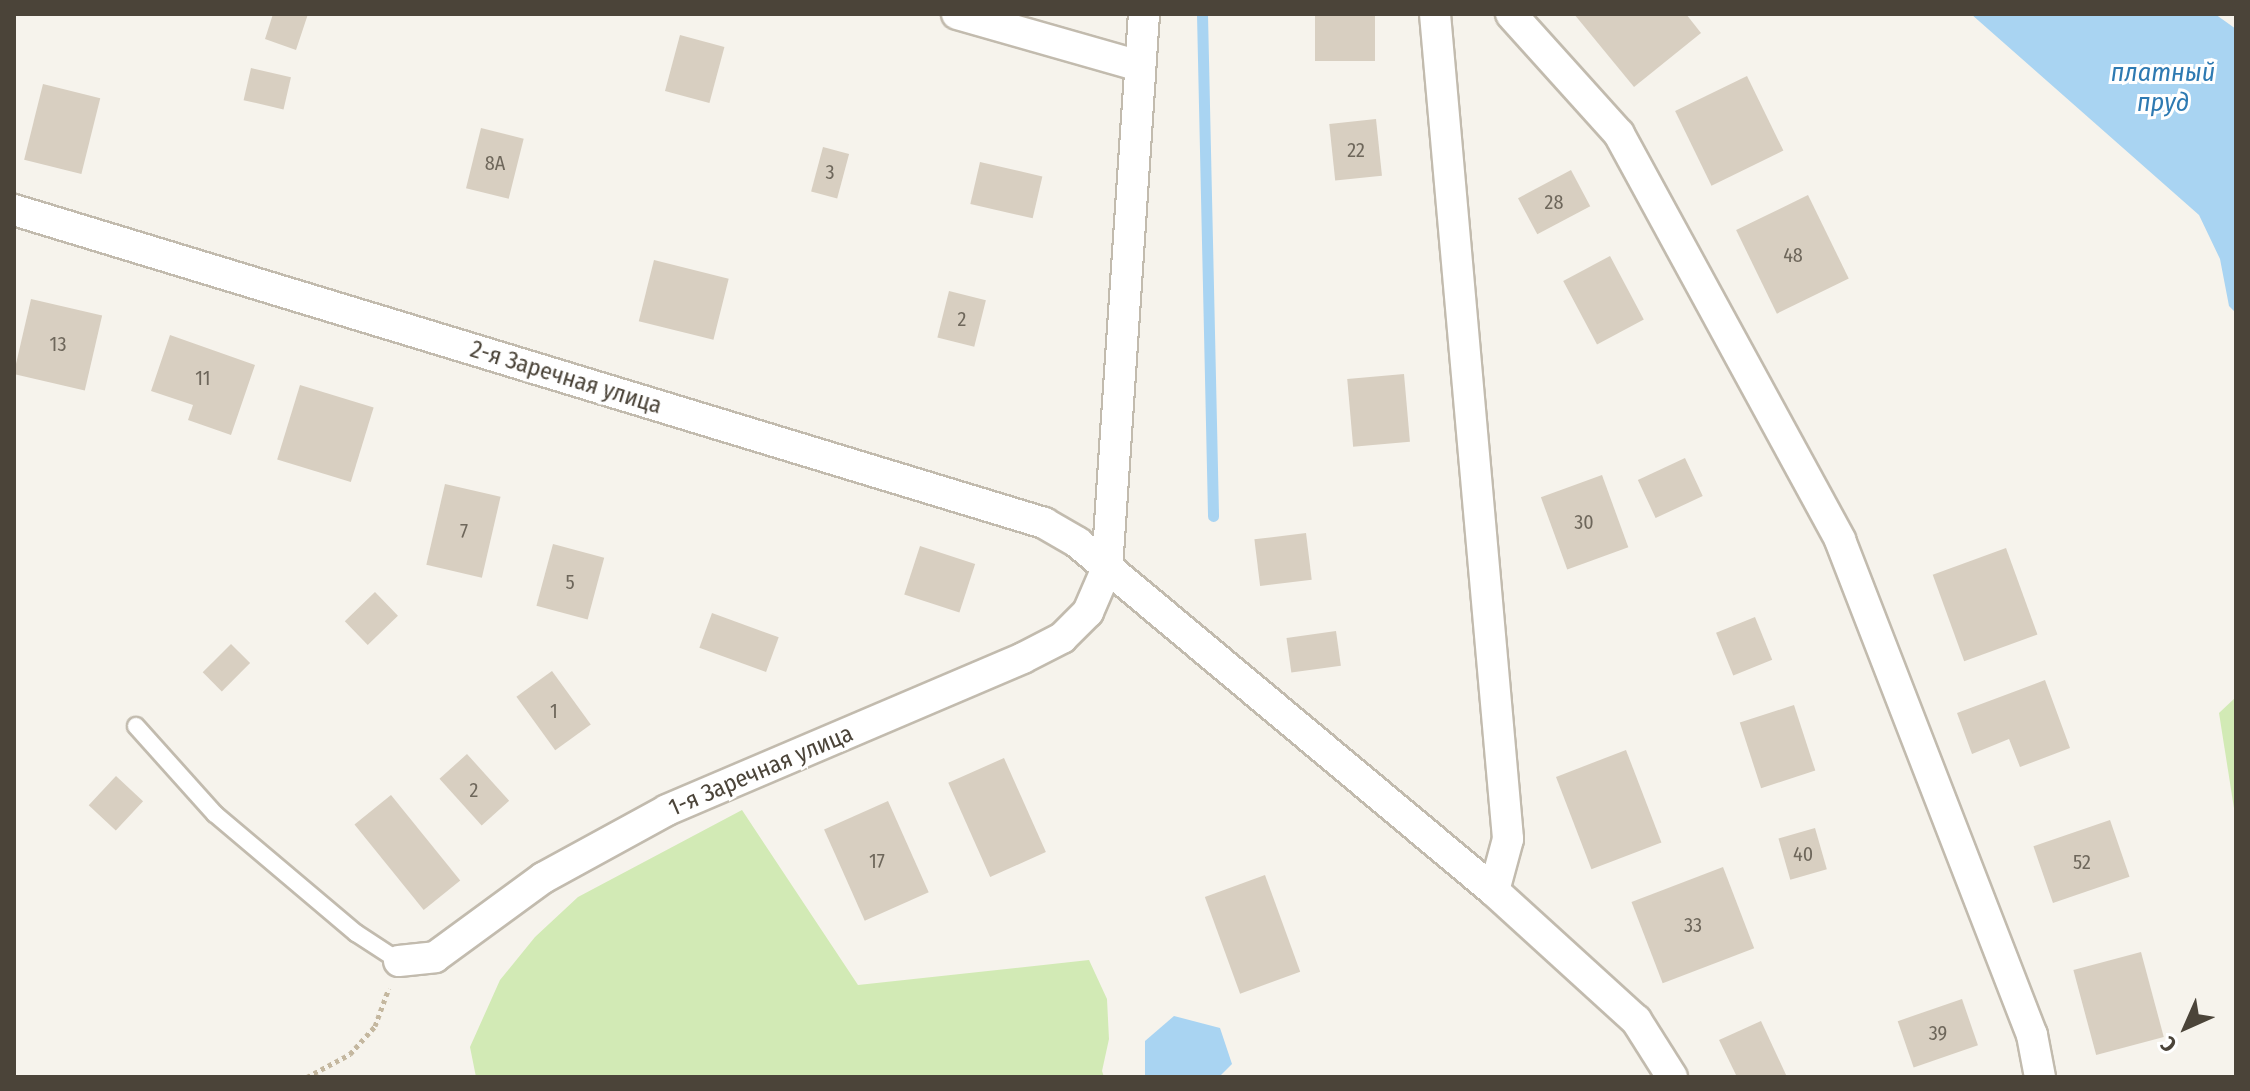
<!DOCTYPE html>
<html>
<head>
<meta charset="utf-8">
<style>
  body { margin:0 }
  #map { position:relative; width:2250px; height:1091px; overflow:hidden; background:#f6f3ec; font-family:"Fira Sans Condensed",sans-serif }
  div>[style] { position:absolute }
  .green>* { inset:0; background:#d2eab5 }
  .water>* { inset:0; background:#a9d4f2 }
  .stream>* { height:11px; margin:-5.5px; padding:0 5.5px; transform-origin:5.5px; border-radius:5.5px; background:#a9d4f2 }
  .building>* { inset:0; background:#d8cfc1; transform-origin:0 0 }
  .path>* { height:5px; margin-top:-2.5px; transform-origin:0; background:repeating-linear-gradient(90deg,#c4b79f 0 4px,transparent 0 8px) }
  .roads { filter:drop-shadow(2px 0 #c2bbae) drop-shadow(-2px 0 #c2bbae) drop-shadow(0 2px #c2bbae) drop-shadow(0 -2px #c2bbae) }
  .lane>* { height:16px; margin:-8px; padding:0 8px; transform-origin:8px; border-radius:8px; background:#fff }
  .street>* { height:30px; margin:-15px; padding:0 15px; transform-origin:15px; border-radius:15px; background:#fff }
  span { translate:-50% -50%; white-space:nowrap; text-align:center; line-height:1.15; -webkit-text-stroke:6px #fff; paint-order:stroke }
  .number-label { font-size:20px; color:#6e675b }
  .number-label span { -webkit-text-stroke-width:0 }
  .street-label { font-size:24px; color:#4b4439 }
  .water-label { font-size:26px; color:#2e7ab2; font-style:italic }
  .frame { position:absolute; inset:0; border:16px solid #4b4439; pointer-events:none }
  .north { position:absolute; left:2146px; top:987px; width:80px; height:80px; -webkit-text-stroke:6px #fff; paint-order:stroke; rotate:225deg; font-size:22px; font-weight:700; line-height:32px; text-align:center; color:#4b4439 }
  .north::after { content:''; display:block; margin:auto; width:28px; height:36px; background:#4b4439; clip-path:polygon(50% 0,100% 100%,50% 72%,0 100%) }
</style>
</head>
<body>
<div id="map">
  <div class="green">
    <i style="clip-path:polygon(2236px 697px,2236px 821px,2219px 713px)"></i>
    <i style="clip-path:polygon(742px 810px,858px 985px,1089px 960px,1107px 999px,1109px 1039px,1102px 1071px,1104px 1077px,476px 1077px,470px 1047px,500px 980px,535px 937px,578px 897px)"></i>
  </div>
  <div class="water">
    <i style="clip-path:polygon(1971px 14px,2215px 14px,2236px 29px,2236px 313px,2229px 306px,2220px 259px,2199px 215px)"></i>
    <i style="clip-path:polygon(1174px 1016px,1220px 1028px,1232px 1064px,1219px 1077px,1145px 1077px,1145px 1041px)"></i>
  </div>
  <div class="stream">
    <i style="left:1202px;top:14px;width:502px;rotate:88.74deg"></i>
  </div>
  <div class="building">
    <i style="clip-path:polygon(273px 14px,308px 14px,296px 50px,265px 39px)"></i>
    <i style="left:1315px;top:14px;width:60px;height:47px"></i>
    <i style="clip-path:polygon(1574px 14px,1686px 14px,1701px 33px,1634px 87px)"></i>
    <i style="left:680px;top:35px;width:46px;height:58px;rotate:15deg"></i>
    <i style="left:251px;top:68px;width:41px;height:33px;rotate:13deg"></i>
    <i style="left:1747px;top:76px;width:83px;height:80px;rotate:64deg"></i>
    <i style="left:43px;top:84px;width:59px;height:78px;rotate:14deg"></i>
    <i style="left:1376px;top:119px;width:57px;height:47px;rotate:84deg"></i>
    <i style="left:481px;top:128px;width:44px;height:62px;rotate:14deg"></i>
    <i style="left:823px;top:147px;width:27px;height:46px;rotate:15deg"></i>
    <i style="left:980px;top:162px;width:64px;height:43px;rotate:13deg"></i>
    <i style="left:1571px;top:170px;width:41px;height:60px;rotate:62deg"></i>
    <i style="left:1808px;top:195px;width:93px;height:80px;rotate:64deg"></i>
    <i style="left:1610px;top:256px;width:72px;height:53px;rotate:62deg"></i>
    <i style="left:654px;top:260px;width:77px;height:63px;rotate:14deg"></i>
    <i style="left:949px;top:291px;width:38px;height:48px;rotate:14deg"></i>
    <i style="left:31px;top:299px;width:73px;height:77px;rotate:13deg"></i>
    <i style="clip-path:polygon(170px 335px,255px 365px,231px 435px,188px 420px,193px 405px,151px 391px)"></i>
    <i style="left:1404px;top:374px;width:68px;height:57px;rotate:85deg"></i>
    <i style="left:300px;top:385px;width:77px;height:78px;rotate:17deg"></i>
    <i style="left:1685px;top:458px;width:42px;height:52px;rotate:65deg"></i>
    <i style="left:1602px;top:475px;width:77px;height:65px;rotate:70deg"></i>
    <i style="left:445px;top:484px;width:57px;height:83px;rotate:13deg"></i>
    <i style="left:1306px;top:533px;width:47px;height:52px;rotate:83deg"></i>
    <i style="left:553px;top:544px;width:53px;height:64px;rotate:15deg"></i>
    <i style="left:920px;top:546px;width:58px;height:51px;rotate:18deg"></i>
    <i style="left:2006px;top:548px;width:92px;height:78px;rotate:70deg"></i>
    <i style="left:375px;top:592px;width:33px;height:42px;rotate:46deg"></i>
    <i style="left:712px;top:613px;width:71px;height:37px;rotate:20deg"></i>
    <i style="left:1755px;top:617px;width:46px;height:42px;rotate:68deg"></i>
    <i style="left:1336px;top:631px;width:35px;height:50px;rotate:82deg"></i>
    <i style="left:231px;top:644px;width:27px;height:40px;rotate:45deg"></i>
    <i style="left:552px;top:671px;width:66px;height:44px;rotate:54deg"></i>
    <i style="clip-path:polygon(2045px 680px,2070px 748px,2020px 767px,2009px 739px,1972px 754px,1957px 713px)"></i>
    <i style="left:1794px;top:705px;width:69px;height:57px;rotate:72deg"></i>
    <i style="left:1626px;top:750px;width:99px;height:75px;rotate:69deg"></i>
    <i style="left:467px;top:754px;width:63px;height:37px;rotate:48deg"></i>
    <i style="left:1004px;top:758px;width:103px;height:61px;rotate:66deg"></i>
    <i style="left:116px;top:776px;width:37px;height:40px;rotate:43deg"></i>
    <i style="left:391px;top:795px;width:110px;height:47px;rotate:51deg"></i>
    <i style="left:888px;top:801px;width:100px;height:70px;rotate:66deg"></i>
    <i style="left:2110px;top:820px;width:60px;height:81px;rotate:71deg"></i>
    <i style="left:1815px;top:828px;width:43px;height:38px;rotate:74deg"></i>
    <i style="left:1723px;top:867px;width:87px;height:98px;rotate:69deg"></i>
    <i style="left:1265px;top:875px;width:103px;height:64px;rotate:70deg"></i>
    <i style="left:2141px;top:952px;width:88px;height:70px;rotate:75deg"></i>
    <i style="left:1962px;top:999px;width:49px;height:68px;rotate:71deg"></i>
    <i style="clip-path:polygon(1761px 1021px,1787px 1077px,1737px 1077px,1719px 1040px)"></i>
  </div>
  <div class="path">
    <i style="left:307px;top:1077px;width:49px;rotate:-28.1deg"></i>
    <i style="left:350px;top:1054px;width:38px;rotate:-48deg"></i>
    <i style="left:375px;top:1026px;width:40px;rotate:-69.8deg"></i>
  </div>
  <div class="roads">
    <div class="lane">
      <i style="left:136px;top:726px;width:118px;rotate:48.1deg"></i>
      <i style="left:215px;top:814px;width:185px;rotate:40.2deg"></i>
      <i style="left:356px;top:933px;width:51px;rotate:33.1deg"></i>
    </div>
    <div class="street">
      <i style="left:957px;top:14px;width:190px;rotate:15.9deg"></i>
      <i style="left:1435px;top:14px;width:828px;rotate:84.94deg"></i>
      <i style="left:1508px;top:839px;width:54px;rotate:105.1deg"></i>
      <i style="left:1511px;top:14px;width:161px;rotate:48deg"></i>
      <i style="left:1619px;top:134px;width:462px;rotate:61.4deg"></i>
      <i style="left:1840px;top:540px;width:531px;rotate:68.8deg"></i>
      <i style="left:2032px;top:1035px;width:43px;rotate:79.2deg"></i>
      <i style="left:14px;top:210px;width:1077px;rotate:16.9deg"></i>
      <i style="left:1044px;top:523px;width:39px;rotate:30deg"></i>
      <i style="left:1078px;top:543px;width:542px;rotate:39.91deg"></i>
      <i style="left:1494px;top:891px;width:192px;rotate:42.3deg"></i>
      <i style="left:1636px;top:1020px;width:67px;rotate:57.7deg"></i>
      <i style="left:399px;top:961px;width:36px;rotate:-6deg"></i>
      <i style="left:435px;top:957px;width:134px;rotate:-36.2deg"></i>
      <i style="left:543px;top:878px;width:141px;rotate:-28.7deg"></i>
      <i style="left:667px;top:810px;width:387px;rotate:-23.1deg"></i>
      <i style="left:1023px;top:658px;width:44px;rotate:-27.1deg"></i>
      <i style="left:1062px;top:638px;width:37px;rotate:-45deg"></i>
      <i style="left:1088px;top:612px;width:48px;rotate:-66.6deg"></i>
      <i style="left:1107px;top:568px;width:555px;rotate:-86.18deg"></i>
    </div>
  </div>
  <div class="number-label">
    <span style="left:1356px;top:150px">22</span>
    <span style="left:495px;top:163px">8А</span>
    <span style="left:830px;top:172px">3</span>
    <span style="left:1554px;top:202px">28</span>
    <span style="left:1793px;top:255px">48</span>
    <span style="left:962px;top:319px">2</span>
    <span style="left:58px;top:344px">13</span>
    <span style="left:203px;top:378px">11</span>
    <span style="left:1584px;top:522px">30</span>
    <span style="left:464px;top:531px">7</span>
    <span style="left:570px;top:582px">5</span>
    <span style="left:554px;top:711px">1</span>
    <span style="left:474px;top:790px">2</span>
    <span style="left:1803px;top:854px">40</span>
    <span style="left:877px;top:861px">17</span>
    <span style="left:2082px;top:862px">52</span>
    <span style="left:1693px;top:925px">33</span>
    <span style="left:1938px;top:1033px">39</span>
  </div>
  <div class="street-label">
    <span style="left:566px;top:378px;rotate:17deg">2-я Заречная улица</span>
    <span style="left:761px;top:771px;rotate:-23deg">1-я Заречная улица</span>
  </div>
  <div class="water-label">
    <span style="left:2163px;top:88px">платный<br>пруд</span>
  </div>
  <div class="frame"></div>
  <div class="north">С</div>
</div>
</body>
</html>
